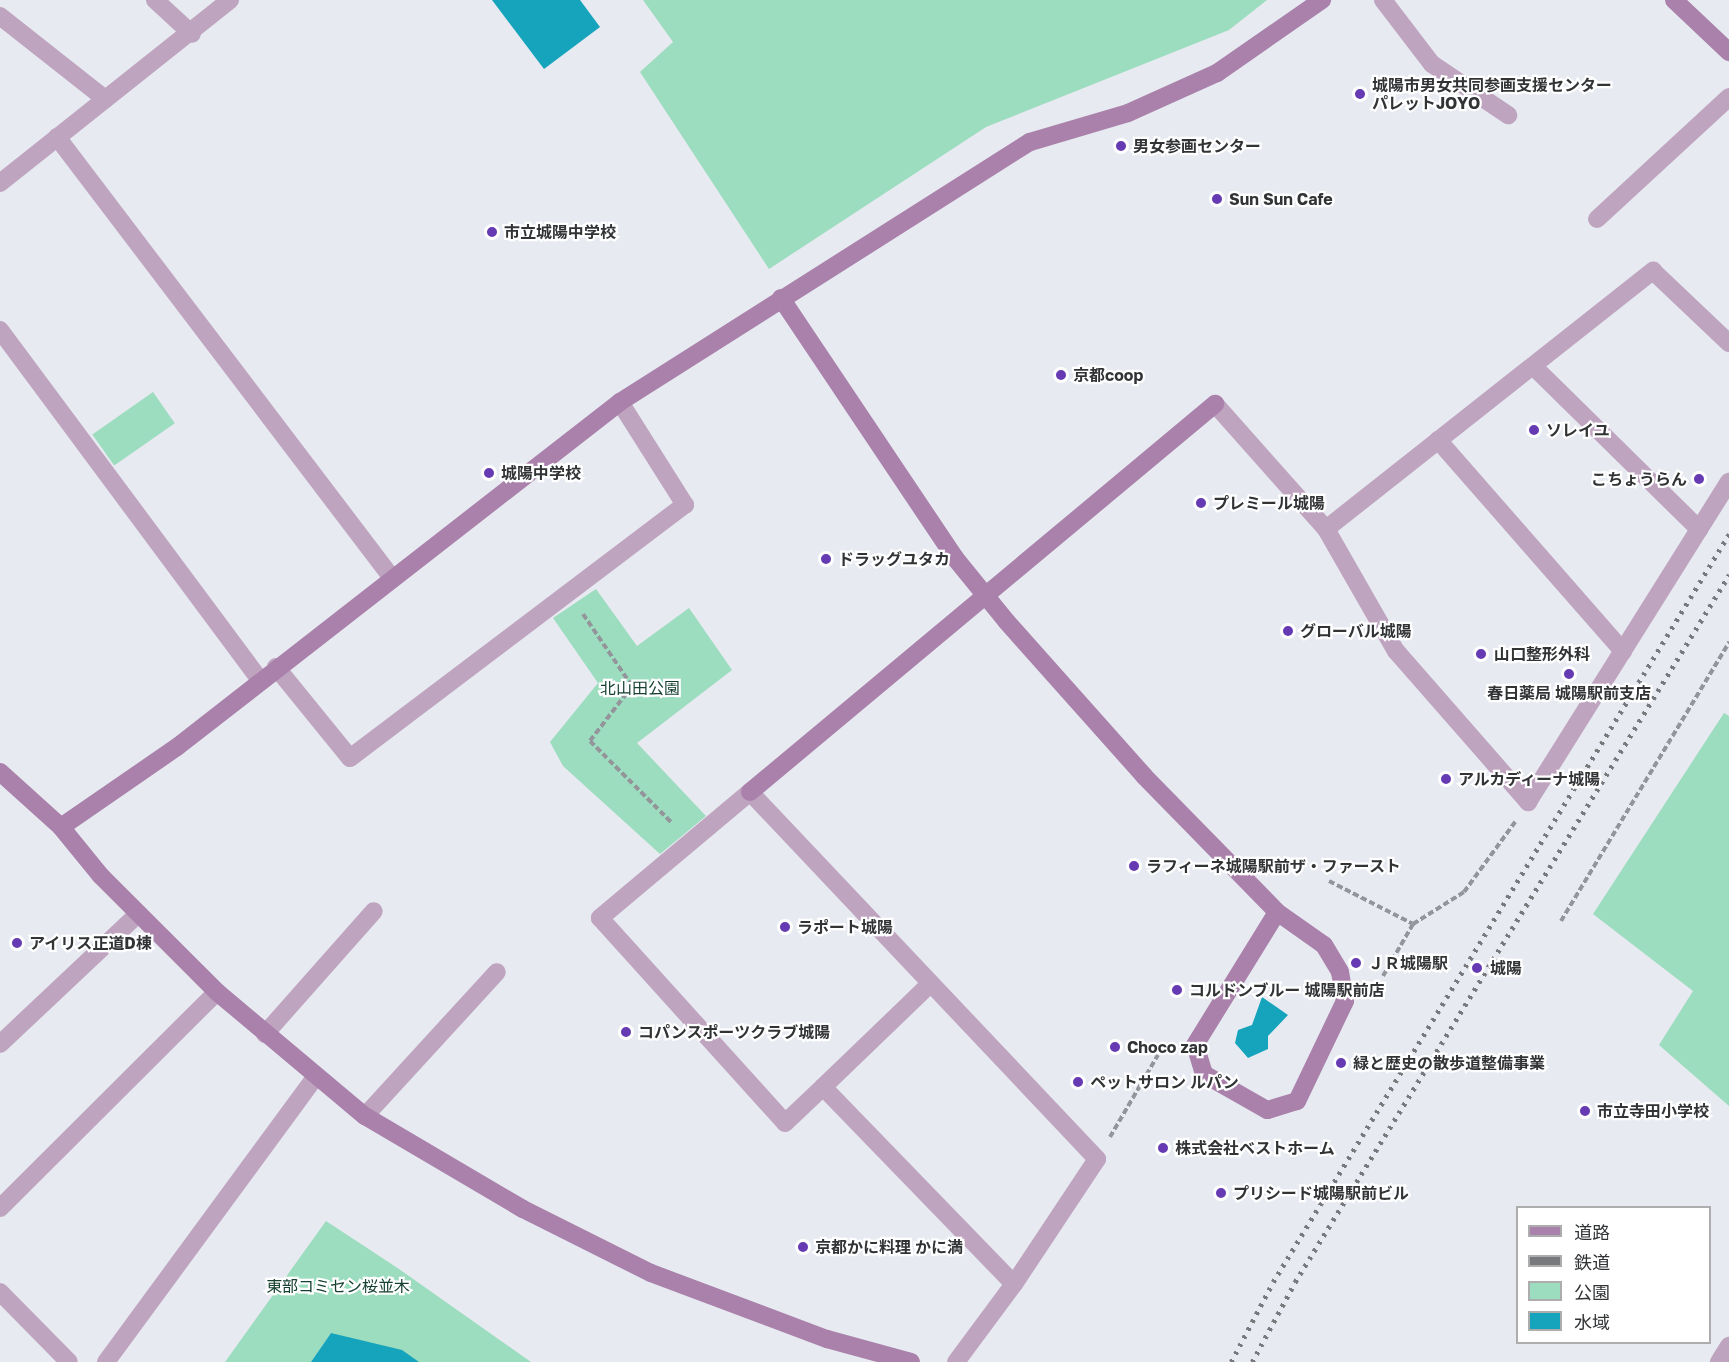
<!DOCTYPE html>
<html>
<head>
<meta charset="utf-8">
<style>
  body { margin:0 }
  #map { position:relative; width:1729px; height:1362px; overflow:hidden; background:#e7eaf1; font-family:"Golos Text","Noto Sans JP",sans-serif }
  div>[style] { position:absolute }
  .green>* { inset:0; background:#9cdcbf; transform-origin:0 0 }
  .water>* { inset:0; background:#15a4bb }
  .path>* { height:4px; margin-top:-2px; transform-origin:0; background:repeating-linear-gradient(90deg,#93959a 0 6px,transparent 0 9px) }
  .street>* { height:18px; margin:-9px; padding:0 9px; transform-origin:9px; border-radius:9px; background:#bfa4c0 }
  .secondary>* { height:18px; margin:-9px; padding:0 9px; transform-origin:9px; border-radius:9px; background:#a981ab }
  .rail>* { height:4.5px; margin-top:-2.25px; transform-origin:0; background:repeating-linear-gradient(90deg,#77797d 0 3px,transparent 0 9px) }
  .dots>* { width:16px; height:16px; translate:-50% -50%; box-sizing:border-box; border:3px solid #fff; border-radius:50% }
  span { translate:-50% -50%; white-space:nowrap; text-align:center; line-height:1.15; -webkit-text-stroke:4.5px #fff; paint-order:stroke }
  .poi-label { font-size:16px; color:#313335; font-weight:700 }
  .left { translate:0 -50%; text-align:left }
  .right { translate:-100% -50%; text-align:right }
  .park-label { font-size:16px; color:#164131 }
  .legend { position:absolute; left:1516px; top:1206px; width:195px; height:138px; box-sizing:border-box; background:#fff; border:2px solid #adadae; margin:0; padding:8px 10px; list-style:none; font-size:18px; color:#313335 }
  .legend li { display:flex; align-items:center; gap:12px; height:30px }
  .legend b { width:30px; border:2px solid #adadae }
</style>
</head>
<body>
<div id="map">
  <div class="green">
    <i style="clip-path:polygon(643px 0,1267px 0,1229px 30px,986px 127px,769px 269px,640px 72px,673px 42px)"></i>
    <i style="left:153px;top:392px;width:38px;height:74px;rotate:55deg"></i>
    <i style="clip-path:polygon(596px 589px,637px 646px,689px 608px,732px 670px,637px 743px,706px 816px,660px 854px,563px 766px,550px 742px,598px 683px,553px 618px)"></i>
    <i style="clip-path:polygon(1724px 713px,1729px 716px,1729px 1106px,1659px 1045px,1693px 991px,1593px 914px)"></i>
    <i style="clip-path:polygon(326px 1221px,399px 1269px,531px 1362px,419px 1362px,331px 1333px,311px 1362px,225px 1362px)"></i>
  </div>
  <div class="water">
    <i style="clip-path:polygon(492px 0,580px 0,600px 27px,544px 69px)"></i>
    <i style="clip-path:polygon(1262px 997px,1288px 1015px,1268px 1036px,1268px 1049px,1248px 1058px,1235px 1043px,1238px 1030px,1252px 1025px)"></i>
    <i style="clip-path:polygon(331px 1333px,402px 1350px,419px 1362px,311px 1362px)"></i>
  </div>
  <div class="path">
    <i style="left:583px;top:614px;width:87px;rotate:55.8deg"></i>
    <i style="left:632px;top:686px;width:69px;rotate:127.4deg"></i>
    <i style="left:590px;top:741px;width:117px;rotate:45deg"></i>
    <i style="left:1329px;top:881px;width:94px;rotate:27.1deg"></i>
    <i style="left:1561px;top:921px;width:326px;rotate:-58.9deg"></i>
    <i style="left:1383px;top:976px;width:60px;rotate:-60deg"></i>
    <i style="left:1413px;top:924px;width:60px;rotate:-32.1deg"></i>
    <i style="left:1464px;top:892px;width:87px;rotate:-53.9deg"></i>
    <i style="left:1110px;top:1137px;width:95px;rotate:-59.7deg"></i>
  </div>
  <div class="street">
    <i style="left:155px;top:0;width:50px;rotate:42.6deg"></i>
    <i style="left:1383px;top:0;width:81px;rotate:52.6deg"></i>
    <i style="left:1432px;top:64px;width:92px;rotate:33.9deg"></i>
    <i style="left:0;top:16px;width:134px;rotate:38.3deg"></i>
    <i style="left:57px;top:137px;width:554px;rotate:52.78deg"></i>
    <i style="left:0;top:183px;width:294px;rotate:-38.5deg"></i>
    <i style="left:1597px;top:219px;width:180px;rotate:-42.7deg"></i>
    <i style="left:0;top:330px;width:435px;rotate:53.4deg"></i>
    <i style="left:1533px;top:366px;width:233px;rotate:44.5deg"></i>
    <i style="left:1215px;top:404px;width:167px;rotate:48.4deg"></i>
    <i style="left:1326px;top:529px;width:141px;rotate:60.2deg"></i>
    <i style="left:1396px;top:651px;width:201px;rotate:48.8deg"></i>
    <i style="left:1528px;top:802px;width:378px;rotate:-57.9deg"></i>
    <i style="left:1438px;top:440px;width:281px;rotate:48.8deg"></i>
    <i style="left:1326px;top:529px;width:417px;rotate:-38.3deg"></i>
    <i style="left:1653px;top:271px;width:105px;rotate:43.5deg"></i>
    <i style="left:276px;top:667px;width:117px;rotate:50.9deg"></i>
    <i style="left:350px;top:758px;width:420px;rotate:-37.1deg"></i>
    <i style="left:685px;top:505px;width:122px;rotate:-122.3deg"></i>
    <i style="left:265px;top:1034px;width:164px;rotate:-48.5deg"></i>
    <i style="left:0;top:1044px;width:190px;rotate:-43.3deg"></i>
    <i style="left:823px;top:1087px;width:147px;rotate:-43.9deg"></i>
    <i style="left:365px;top:1116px;width:195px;rotate:-47.5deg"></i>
    <i style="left:0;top:1208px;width:306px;rotate:-44.9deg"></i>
    <i style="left:0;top:1292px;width:98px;rotate:45.4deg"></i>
    <i style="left:106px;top:1362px;width:353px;rotate:-53.7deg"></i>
    <i style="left:956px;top:1362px;width:97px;rotate:-53.4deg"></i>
    <i style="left:1014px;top:1284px;width:150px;rotate:-56.4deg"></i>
    <i style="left:1097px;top:1159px;width:505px;rotate:-133.4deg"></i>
    <i style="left:750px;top:792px;width:196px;rotate:140deg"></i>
    <i style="left:600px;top:918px;width:276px;rotate:47.9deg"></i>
    <i style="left:785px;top:1123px;width:52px;rotate:-43.5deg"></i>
    <i style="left:823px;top:1087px;width:274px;rotate:45.9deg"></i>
    <i style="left:1719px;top:1362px;width:19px;rotate:-58deg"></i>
  </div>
  <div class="secondary">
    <i style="left:1674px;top:0;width:76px;rotate:43.4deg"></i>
    <i style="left:781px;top:298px;width:313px;rotate:56.2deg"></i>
    <i style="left:955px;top:558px;width:82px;rotate:50.9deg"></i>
    <i style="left:1007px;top:622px;width:206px;rotate:48.3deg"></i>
    <i style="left:1144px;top:776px;width:190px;rotate:45.6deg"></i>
    <i style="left:1277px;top:912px;width:57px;rotate:35.1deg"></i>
    <i style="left:1324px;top:945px;width:31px;rotate:59deg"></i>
    <i style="left:1340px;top:972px;width:29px;rotate:80deg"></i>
    <i style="left:1345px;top:1001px;width:111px;rotate:115.6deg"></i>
    <i style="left:1297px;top:1101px;width:31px;rotate:163deg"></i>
    <i style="left:1267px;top:1110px;width:73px;rotate:-150.3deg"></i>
    <i style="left:1204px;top:1074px;width:30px;rotate:-107deg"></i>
    <i style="left:1195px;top:1045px;width:156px;rotate:-58.3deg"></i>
    <i style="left:0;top:772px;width:82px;rotate:42deg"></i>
    <i style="left:61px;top:827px;width:63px;rotate:50.8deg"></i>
    <i style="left:101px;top:876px;width:164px;rotate:45deg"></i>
    <i style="left:217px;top:992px;width:193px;rotate:40deg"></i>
    <i style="left:365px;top:1116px;width:183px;rotate:30.5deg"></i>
    <i style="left:523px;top:1209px;width:143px;rotate:26.6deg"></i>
    <i style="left:651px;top:1273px;width:188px;rotate:20.6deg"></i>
    <i style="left:827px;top:1339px;width:87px;rotate:15.3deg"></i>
    <i style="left:750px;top:792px;width:606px;rotate:-39.84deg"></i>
    <i style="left:61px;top:827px;width:141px;rotate:-34.6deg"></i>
    <i style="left:177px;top:747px;width:561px;rotate:-37.91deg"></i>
    <i style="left:620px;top:402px;width:485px;rotate:-32.4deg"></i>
    <i style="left:1030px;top:142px;width:102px;rotate:-16.5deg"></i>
    <i style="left:1128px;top:113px;width:98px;rotate:-24.2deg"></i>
    <i style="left:1217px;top:73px;width:128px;rotate:-34.8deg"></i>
  </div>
  <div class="rail">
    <i style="left:1231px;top:1362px;width:90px;rotate:-62.3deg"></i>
    <i style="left:1273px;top:1282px;width:876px;rotate:-58.63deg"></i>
    <i style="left:1252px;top:1362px;width:91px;rotate:-61.7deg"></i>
    <i style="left:1295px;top:1282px;width:830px;rotate:-58.46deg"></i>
  </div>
  <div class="dots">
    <i style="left:1360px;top:94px;background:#663ab2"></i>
    <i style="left:1121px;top:146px;background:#663ab2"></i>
    <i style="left:1217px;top:199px;background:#663ab2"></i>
    <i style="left:492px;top:232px;background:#663ab2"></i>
    <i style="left:1061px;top:375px;background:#663ab2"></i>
    <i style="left:1534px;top:430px;background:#663ab2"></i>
    <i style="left:489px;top:473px;background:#663ab2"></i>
    <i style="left:1699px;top:479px;background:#663ab2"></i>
    <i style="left:1201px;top:503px;background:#663ab2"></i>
    <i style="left:826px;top:559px;background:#663ab2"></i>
    <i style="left:1288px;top:631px;background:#663ab2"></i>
    <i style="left:1481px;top:654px;background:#663ab2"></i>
    <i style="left:1569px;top:674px;background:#663ab2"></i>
    <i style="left:1446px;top:779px;background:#663ab2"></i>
    <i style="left:1134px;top:866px;background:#663ab2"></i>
    <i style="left:785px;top:927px;background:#663ab2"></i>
    <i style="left:17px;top:943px;background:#663ab2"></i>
    <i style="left:1356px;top:963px;background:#663ab2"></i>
    <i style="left:1477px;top:968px;background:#663ab2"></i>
    <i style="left:1177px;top:990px;background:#663ab2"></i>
    <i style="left:626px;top:1032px;background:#663ab2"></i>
    <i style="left:1115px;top:1047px;background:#663ab2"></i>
    <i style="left:1341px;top:1063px;background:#663ab2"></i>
    <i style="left:1078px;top:1082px;background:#663ab2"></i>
    <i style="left:1585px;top:1111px;background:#663ab2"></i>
    <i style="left:1163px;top:1148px;background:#663ab2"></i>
    <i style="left:1221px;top:1193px;background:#663ab2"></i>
    <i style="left:803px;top:1247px;background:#663ab2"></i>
  </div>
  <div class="poi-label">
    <span class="left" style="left:1372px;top:94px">城陽市男女共同参画支援センター<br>パレットJOYO</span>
    <span class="left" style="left:1133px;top:146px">男女参画センター</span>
    <span class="left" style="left:1229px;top:199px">Sun Sun Cafe</span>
    <span class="left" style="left:504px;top:232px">市立城陽中学校</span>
    <span class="left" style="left:1073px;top:375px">京都coop</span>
    <span class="left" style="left:1546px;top:430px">ソレイユ</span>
    <span class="left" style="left:501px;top:473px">城陽中学校</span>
    <span class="right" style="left:1687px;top:479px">こちょうらん</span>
    <span class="left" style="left:1213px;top:503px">プレミール城陽</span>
    <span class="left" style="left:838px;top:559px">ドラッグユタカ</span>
    <span class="left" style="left:1300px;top:631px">グローバル城陽</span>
    <span class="left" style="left:1494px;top:654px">山口整形外科</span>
    <span style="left:1569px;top:693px">春日薬局 城陽駅前支店</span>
    <span class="left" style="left:1458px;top:779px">アルカディーナ城陽</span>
    <span class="left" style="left:1146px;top:866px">ラフィーネ城陽駅前ザ・ファースト</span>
    <span class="left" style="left:797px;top:927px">ラポート城陽</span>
    <span class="left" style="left:29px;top:943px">アイリス正道D棟</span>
    <span class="left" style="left:1368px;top:963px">ＪＲ城陽駅</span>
    <span class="left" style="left:1490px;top:968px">城陽</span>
    <span class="left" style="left:1189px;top:990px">コルドンブルー 城陽駅前店</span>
    <span class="left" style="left:638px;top:1032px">コパンスポーツクラブ城陽</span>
    <span class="left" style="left:1127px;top:1047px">Choco zap</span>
    <span class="left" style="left:1353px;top:1063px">緑と歴史の散歩道整備事業</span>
    <span class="left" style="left:1090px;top:1082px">ペットサロン ルパン</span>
    <span class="left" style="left:1597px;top:1111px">市立寺田小学校</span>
    <span class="left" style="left:1175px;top:1148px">株式会社ベストホーム</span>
    <span class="left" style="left:1233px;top:1193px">プリシード城陽駅前ビル</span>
    <span class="left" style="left:815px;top:1247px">京都かに料理 かに満</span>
  </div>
  <div class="park-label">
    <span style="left:640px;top:688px">北山田公園</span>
    <span style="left:338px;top:1286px">東部コミセン桜並木</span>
  </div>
  <ul class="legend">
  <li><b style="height:8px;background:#a981ab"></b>道路</li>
  <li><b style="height:8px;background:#77797d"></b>鉄道</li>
  <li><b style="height:16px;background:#9cdcbf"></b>公園</li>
  <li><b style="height:16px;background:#15a4bb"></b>水域</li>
  </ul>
</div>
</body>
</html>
